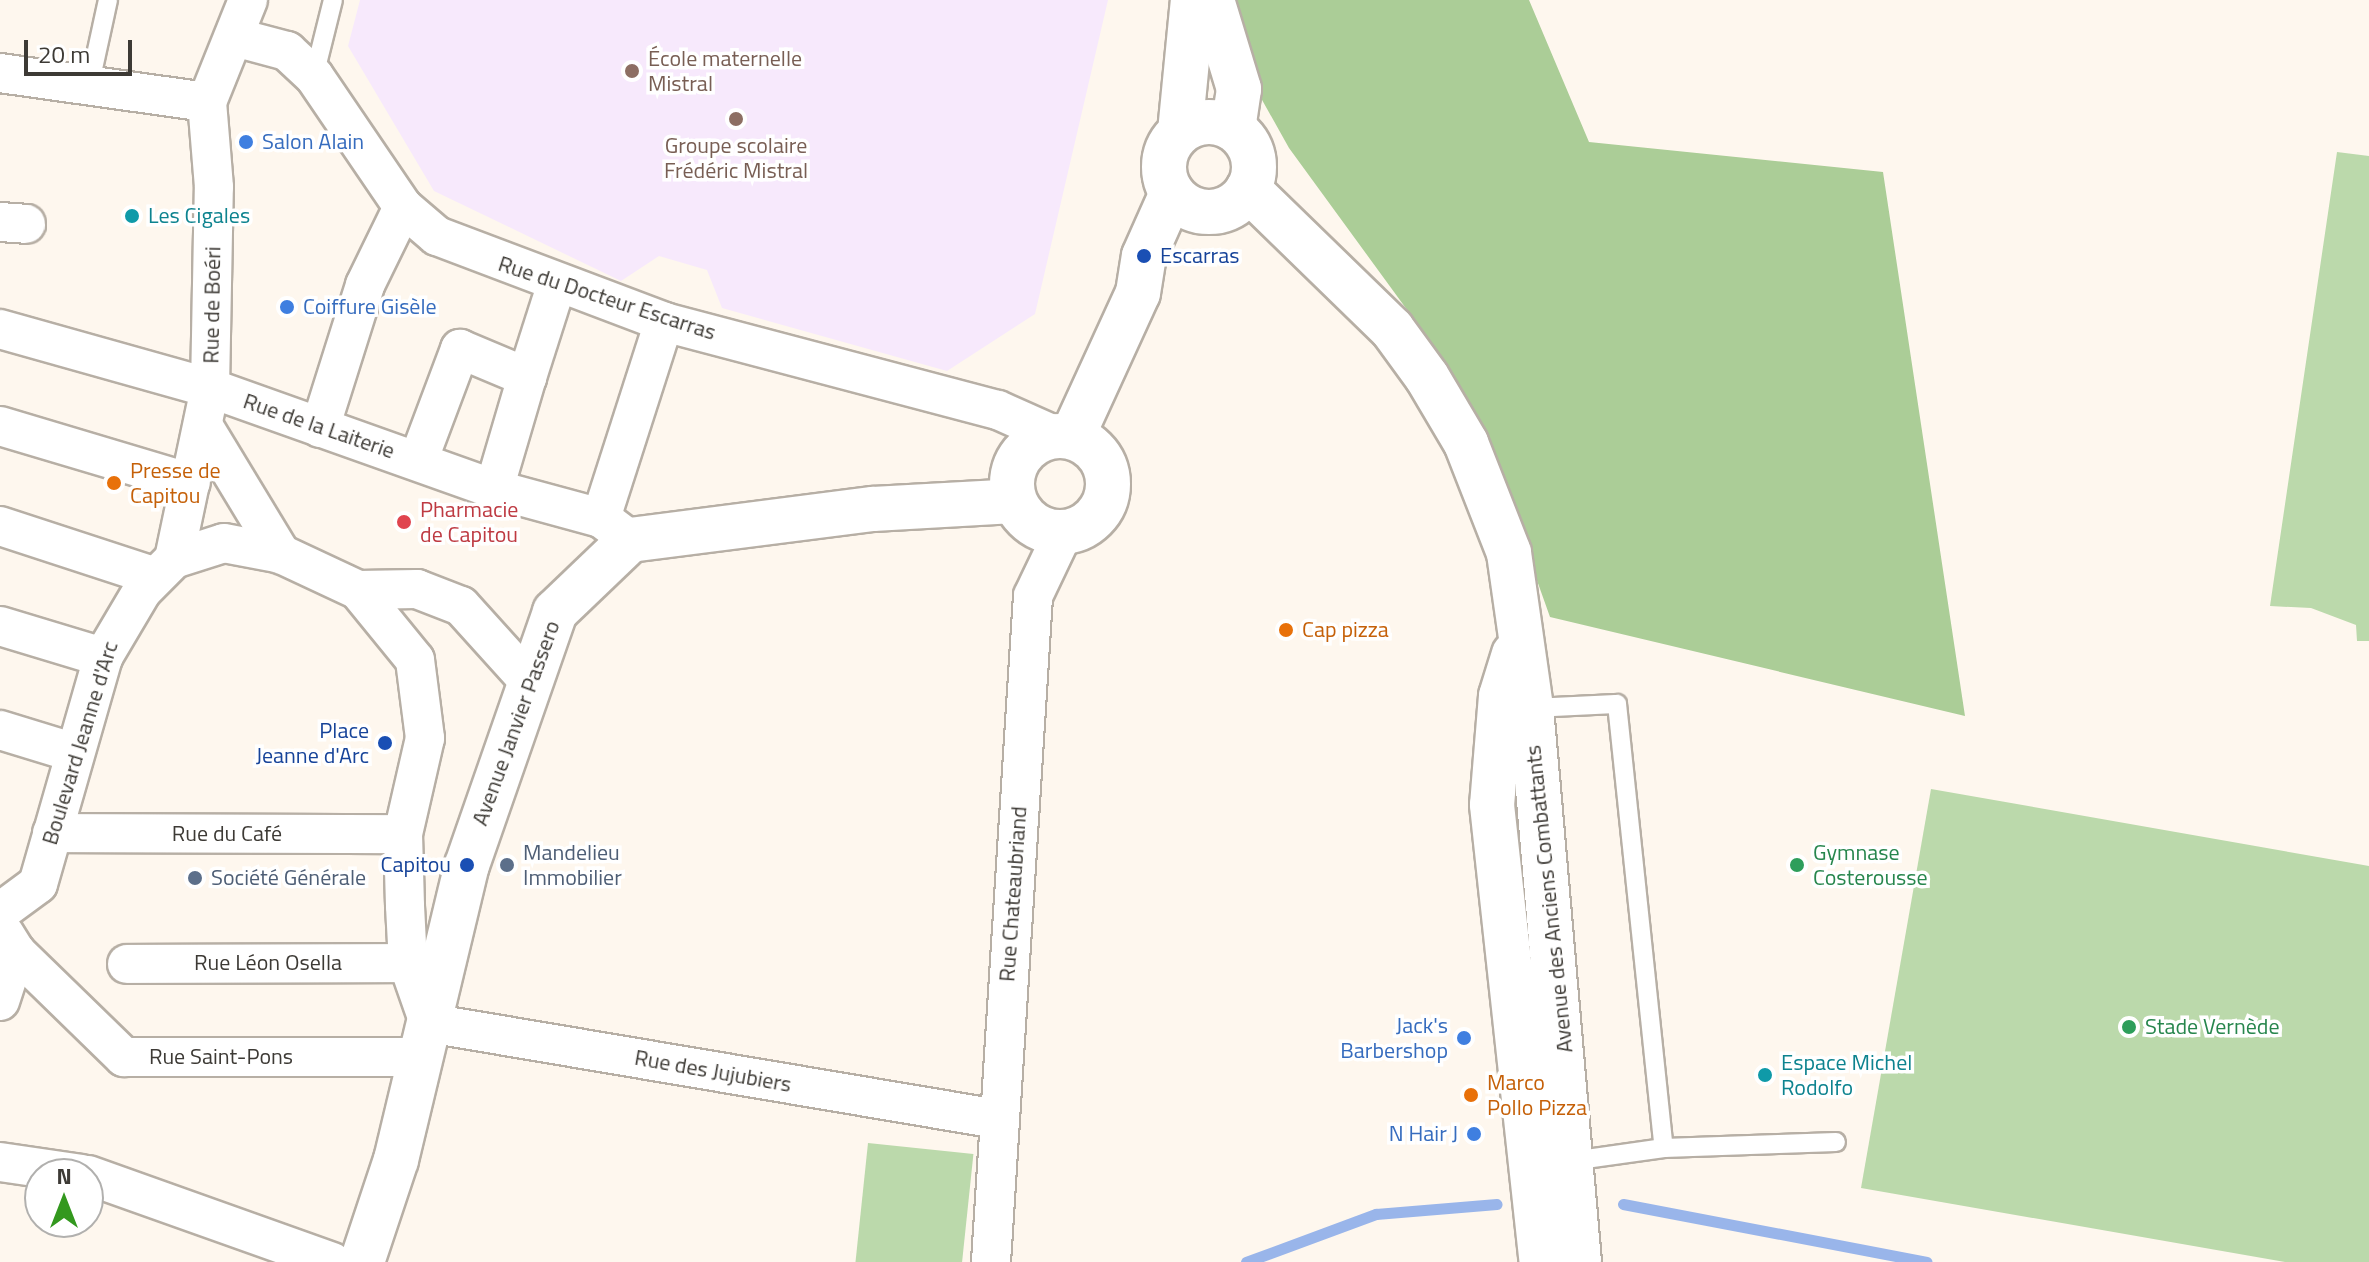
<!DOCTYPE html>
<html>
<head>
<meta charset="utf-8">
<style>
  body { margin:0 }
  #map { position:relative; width:2369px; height:1262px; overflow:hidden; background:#fef7ee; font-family:"Titillium Web",sans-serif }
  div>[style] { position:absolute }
  .education>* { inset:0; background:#f7e9fc }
  .green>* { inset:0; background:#bbd9ab; transform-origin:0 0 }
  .forest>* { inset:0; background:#abcd97 }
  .stream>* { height:11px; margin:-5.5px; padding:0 5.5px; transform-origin:5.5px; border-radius:5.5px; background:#99b5ea }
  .roads { filter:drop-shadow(2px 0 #b7afa5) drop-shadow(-2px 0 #b7afa5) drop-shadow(0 2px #b7afa5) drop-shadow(0 -2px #b7afa5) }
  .lane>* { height:18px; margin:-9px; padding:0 9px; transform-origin:9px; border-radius:9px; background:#fff }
  .street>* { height:38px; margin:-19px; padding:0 19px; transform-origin:19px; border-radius:19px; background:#fff }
  .secondary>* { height:44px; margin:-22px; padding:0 22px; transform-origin:22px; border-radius:22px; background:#fff }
  .secondary>.ring { margin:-22px; padding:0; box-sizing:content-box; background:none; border:44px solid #fff; border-radius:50% }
  .dots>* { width:22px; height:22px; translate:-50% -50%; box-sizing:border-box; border:4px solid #fff; border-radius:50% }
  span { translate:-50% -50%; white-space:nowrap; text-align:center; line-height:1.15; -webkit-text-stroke:7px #fff; paint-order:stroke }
  .education-label { font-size:22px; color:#785e54 }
  .left { translate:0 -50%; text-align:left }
  .shop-label { font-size:22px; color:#366cbe }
  .right { translate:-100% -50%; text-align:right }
  .culture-label { font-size:22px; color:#0d838f }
  .transit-label { font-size:22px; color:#164399 }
  .street-label { font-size:22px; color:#3d3a35 }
  .food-label { font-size:22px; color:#c56008 }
  .health-label { font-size:22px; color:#be3a42 }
  .service-label { font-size:22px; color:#4e5e75 }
  .leisure-label { font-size:22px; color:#27864d }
  .north { position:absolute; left:24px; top:1158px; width:80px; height:80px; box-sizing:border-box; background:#fff; border:2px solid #b1b0ae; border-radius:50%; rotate:0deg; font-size:22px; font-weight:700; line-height:32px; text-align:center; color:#3d3a35 }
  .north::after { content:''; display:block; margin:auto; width:28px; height:36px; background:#33981e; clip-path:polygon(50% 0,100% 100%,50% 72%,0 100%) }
  .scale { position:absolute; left:24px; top:40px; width:108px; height:36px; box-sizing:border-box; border:4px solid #3d3a35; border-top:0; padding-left:10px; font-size:24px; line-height:28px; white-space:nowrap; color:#3d3a35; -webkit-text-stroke:6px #fff; paint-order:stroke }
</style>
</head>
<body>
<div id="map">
  <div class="education">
    <i style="clip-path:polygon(360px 0,1108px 0,1035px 314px,947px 371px,722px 308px,707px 270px,659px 256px,621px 281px,434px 191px,348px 46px)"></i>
  </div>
  <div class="green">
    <i style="clip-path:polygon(2337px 152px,2369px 156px,2369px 641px,2357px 641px,2356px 625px,2311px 608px,2270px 606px)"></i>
    <i style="clip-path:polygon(1931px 789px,2369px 866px,2369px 1262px,2285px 1262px,1861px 1188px)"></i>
    <i style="left:868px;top:1143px;width:106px;height:120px;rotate:6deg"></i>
  </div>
  <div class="forest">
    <i style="clip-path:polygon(1235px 0,1529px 0,1589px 142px,1883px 172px,1965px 716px,1550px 617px,1493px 457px,1440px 355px,1289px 148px,1247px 73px)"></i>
  </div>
  <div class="stream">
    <i style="left:1623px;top:1204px;width:309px;rotate:10.8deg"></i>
    <i style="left:1246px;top:1262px;width:139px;rotate:-20.3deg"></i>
    <i style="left:1376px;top:1214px;width:121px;rotate:-4.7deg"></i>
  </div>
  <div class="roads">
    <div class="lane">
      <i style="left:314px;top:76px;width:78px;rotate:-76deg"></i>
      <i style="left:89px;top:87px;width:89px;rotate:-77.7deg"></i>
      <i style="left:1531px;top:708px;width:86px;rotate:-2.7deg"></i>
      <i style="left:1617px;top:704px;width:446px;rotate:84deg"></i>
      <i style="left:1664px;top:1148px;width:94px;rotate:172deg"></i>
      <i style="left:1664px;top:1148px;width:172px;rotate:-2deg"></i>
    </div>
    <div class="street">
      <i style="left:238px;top:38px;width:51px;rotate:14.9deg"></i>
      <i style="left:287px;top:51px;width:37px;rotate:43deg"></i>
      <i style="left:314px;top:76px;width:158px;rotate:55.8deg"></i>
      <i style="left:403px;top:207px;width:45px;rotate:40.5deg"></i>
      <i style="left:437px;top:236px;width:243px;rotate:20.7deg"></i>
      <i style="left:664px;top:322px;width:345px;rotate:14.8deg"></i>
      <i style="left:998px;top:410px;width:64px;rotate:24.1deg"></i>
      <i style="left:0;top:73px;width:209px;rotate:8deg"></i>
      <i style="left:0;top:222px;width:26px;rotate:4deg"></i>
      <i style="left:0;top:329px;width:218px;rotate:15.7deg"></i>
      <i style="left:210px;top:388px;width:301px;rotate:19.6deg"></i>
      <i style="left:494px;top:489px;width:111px;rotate:15.2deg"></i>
      <i style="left:601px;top:518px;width:36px;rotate:37deg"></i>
      <i style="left:527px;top:377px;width:96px;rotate:-72.3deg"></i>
      <i style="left:0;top:426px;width:199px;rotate:16.6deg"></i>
      <i style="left:204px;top:427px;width:149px;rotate:58.8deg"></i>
      <i style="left:320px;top:428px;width:150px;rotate:-72.5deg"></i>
      <i style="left:365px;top:285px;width:87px;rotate:-64deg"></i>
      <i style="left:418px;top:461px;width:120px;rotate:-69.4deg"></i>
      <i style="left:460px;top:349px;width:73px;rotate:22.7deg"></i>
      <i style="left:527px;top:377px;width:117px;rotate:106.4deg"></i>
      <i style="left:601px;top:518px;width:206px;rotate:-72.2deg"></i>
      <i style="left:0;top:526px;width:161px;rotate:18.1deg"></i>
      <i style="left:174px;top:559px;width:175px;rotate:-78.1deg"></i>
      <i style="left:210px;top:388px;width:201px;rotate:-88.9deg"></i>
      <i style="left:214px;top:187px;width:85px;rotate:-94.7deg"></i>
      <i style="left:207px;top:102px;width:110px;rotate:-68.1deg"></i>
      <i style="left:358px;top:590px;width:59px;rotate:-1deg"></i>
      <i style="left:417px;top:589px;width:47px;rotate:21.1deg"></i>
      <i style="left:461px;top:606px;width:98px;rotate:47.9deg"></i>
      <i style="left:0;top:626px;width:108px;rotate:16.8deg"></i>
      <i style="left:0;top:730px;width:78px;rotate:17deg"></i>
      <i style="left:52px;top:833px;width:351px;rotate:0.2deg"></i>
      <i style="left:0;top:912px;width:47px;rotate:-36.4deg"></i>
      <i style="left:38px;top:884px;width:236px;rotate:-74deg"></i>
      <i style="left:103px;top:657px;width:77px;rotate:-59.4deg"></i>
      <i style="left:142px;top:591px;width:45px;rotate:-45deg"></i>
      <i style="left:174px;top:559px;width:52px;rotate:-17.7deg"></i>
      <i style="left:224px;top:543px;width:58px;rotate:10.9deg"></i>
      <i style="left:281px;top:554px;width:85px;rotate:25.1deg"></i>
      <i style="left:358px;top:590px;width:90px;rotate:50.8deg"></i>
      <i style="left:415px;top:660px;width:79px;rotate:82.7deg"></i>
      <i style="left:425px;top:738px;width:98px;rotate:102.9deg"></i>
      <i style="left:403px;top:834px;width:72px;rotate:88.4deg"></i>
      <i style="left:405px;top:906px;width:57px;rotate:87deg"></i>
      <i style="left:408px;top:963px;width:64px;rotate:70.7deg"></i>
      <i style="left:429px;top:1023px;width:576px;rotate:9.59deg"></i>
      <i style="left:16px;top:952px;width:151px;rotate:44.2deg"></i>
      <i style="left:124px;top:1057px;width:295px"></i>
      <i style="left:127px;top:964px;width:281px;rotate:-0.2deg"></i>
      <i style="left:0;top:1001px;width:52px;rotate:-71.9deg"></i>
      <i style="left:16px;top:952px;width:22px;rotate:-122deg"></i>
      <i style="left:0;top:1162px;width:83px;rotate:8.3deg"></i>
      <i style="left:88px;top:1175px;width:259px;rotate:19.6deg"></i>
      <i style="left:991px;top:1262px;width:667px;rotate:-86.39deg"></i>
      <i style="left:1033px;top:596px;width:70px;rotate:-64.5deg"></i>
    </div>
    <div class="secondary">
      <i style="left:1212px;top:0;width:93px;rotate:73.1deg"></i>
      <i style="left:1239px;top:89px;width:40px;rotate:98.5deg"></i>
      <i class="ring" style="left:1164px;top:122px;width:46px;height:46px"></i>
      <i style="left:1180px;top:132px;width:133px;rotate:-84.4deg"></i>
      <i style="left:1248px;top:189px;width:201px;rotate:44.2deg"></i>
      <i style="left:1392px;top:329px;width:59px;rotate:53.9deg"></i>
      <i style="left:1427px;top:377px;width:77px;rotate:59.4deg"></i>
      <i style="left:1466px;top:443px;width:118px;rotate:68.6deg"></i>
      <i style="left:1509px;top:553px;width:157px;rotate:81.9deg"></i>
      <i style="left:1531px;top:708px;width:556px;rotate:85.05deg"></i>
      <i class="ring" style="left:1012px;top:436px;width:52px;height:52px"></i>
      <i style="left:1072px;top:437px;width:158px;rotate:-65.4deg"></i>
      <i style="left:1138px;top:293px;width:37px;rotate:-81deg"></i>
      <i style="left:1144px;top:256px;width:69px;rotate:-66deg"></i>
      <i style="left:1514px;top:654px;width:44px;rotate:107.2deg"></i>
      <i style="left:1501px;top:696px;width:109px;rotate:94.7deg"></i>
      <i style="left:1492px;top:805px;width:460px;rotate:83.8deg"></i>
      <i style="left:362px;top:1262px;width:108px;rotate:-71.6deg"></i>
      <i style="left:396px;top:1160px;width:303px;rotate:-76.5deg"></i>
      <i style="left:467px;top:865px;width:268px;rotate:-70.8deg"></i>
      <i style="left:555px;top:612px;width:104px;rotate:-43.8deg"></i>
      <i style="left:630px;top:540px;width:245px;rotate:-7.3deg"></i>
      <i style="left:873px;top:509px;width:141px;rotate:-3.2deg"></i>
    </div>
  </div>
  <div class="dots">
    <i style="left:632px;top:71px;background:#8d6e63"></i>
    <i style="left:736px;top:119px;background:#8d6e63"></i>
    <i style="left:246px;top:142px;background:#3f7fe0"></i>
    <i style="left:132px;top:216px;background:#0f9aa8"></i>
    <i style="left:1144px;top:256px;background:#1a4fb4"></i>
    <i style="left:287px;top:307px;background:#3f7fe0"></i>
    <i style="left:114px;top:483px;background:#e8710a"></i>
    <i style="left:404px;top:522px;background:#e0444e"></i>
    <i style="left:1286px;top:630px;background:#e8710a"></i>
    <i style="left:385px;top:743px;background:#1a4fb4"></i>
    <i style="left:467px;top:865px;background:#1a4fb4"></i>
    <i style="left:507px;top:865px;background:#5c6f8a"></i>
    <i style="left:1797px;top:865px;background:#2e9e5b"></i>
    <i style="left:195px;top:878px;background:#5c6f8a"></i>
    <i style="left:2129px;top:1027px;background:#2e9e5b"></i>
    <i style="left:1464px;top:1038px;background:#3f7fe0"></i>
    <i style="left:1765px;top:1075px;background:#0f9aa8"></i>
    <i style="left:1471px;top:1095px;background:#e8710a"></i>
    <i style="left:1474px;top:1134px;background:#3f7fe0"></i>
  </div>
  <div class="education-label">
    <span class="left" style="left:648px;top:71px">École maternelle<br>Mistral</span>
    <span style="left:736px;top:158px">Groupe scolaire<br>Frédéric Mistral</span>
  </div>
  <div class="shop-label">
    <span class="left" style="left:262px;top:142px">Salon Alain</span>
    <span class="left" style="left:303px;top:307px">Coiffure Gisèle</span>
    <span class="right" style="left:1448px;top:1038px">Jack's<br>Barbershop</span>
    <span class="right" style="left:1458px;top:1134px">N Hair J</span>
  </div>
  <div class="culture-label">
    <span class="left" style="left:148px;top:216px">Les Cigales</span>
    <span class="left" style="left:1781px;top:1075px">Espace Michel<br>Rodolfo</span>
  </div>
  <div class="transit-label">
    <span class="left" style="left:1160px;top:256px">Escarras</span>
    <span class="right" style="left:369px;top:743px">Place<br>Jeanne d'Arc</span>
    <span class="right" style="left:451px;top:865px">Capitou</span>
  </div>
  <div class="street-label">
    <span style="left:607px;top:298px;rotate:18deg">Rue du Docteur Escarras</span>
    <span style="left:212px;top:305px;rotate:-89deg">Rue de Boéri</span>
    <span style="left:319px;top:426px;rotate:19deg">Rue de la Laiterie</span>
    <span style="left:516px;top:723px;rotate:-70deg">Avenue Janvier Passero</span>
    <span style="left:80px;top:743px;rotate:-73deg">Boulevard Jeanne d'Arc</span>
    <span style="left:227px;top:834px">Rue du Café</span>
    <span style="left:1013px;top:894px;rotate:-86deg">Rue Chateaubriand</span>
    <span style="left:1549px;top:899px;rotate:-96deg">Avenue des Anciens Combattants</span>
    <span style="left:268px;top:963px">Rue Léon Osella</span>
    <span style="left:221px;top:1057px">Rue Saint-Pons</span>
    <span style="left:713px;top:1071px;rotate:10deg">Rue des Jujubiers</span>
  </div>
  <div class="food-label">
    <span class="left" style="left:130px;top:483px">Presse de<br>Capitou</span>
    <span class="left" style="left:1302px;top:630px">Cap pizza</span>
    <span class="left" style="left:1487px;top:1095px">Marco<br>Pollo Pizza</span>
  </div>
  <div class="health-label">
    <span class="left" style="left:420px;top:522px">Pharmacie<br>de Capitou</span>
  </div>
  <div class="service-label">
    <span class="left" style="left:523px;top:865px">Mandelieu<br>Immobilier</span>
    <span class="left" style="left:211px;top:878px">Société Générale</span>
  </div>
  <div class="leisure-label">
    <span class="left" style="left:1813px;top:865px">Gymnase<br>Costerousse</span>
    <span class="left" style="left:2145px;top:1027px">Stade Vernède</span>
  </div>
  <div class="north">N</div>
  <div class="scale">20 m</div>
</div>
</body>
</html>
